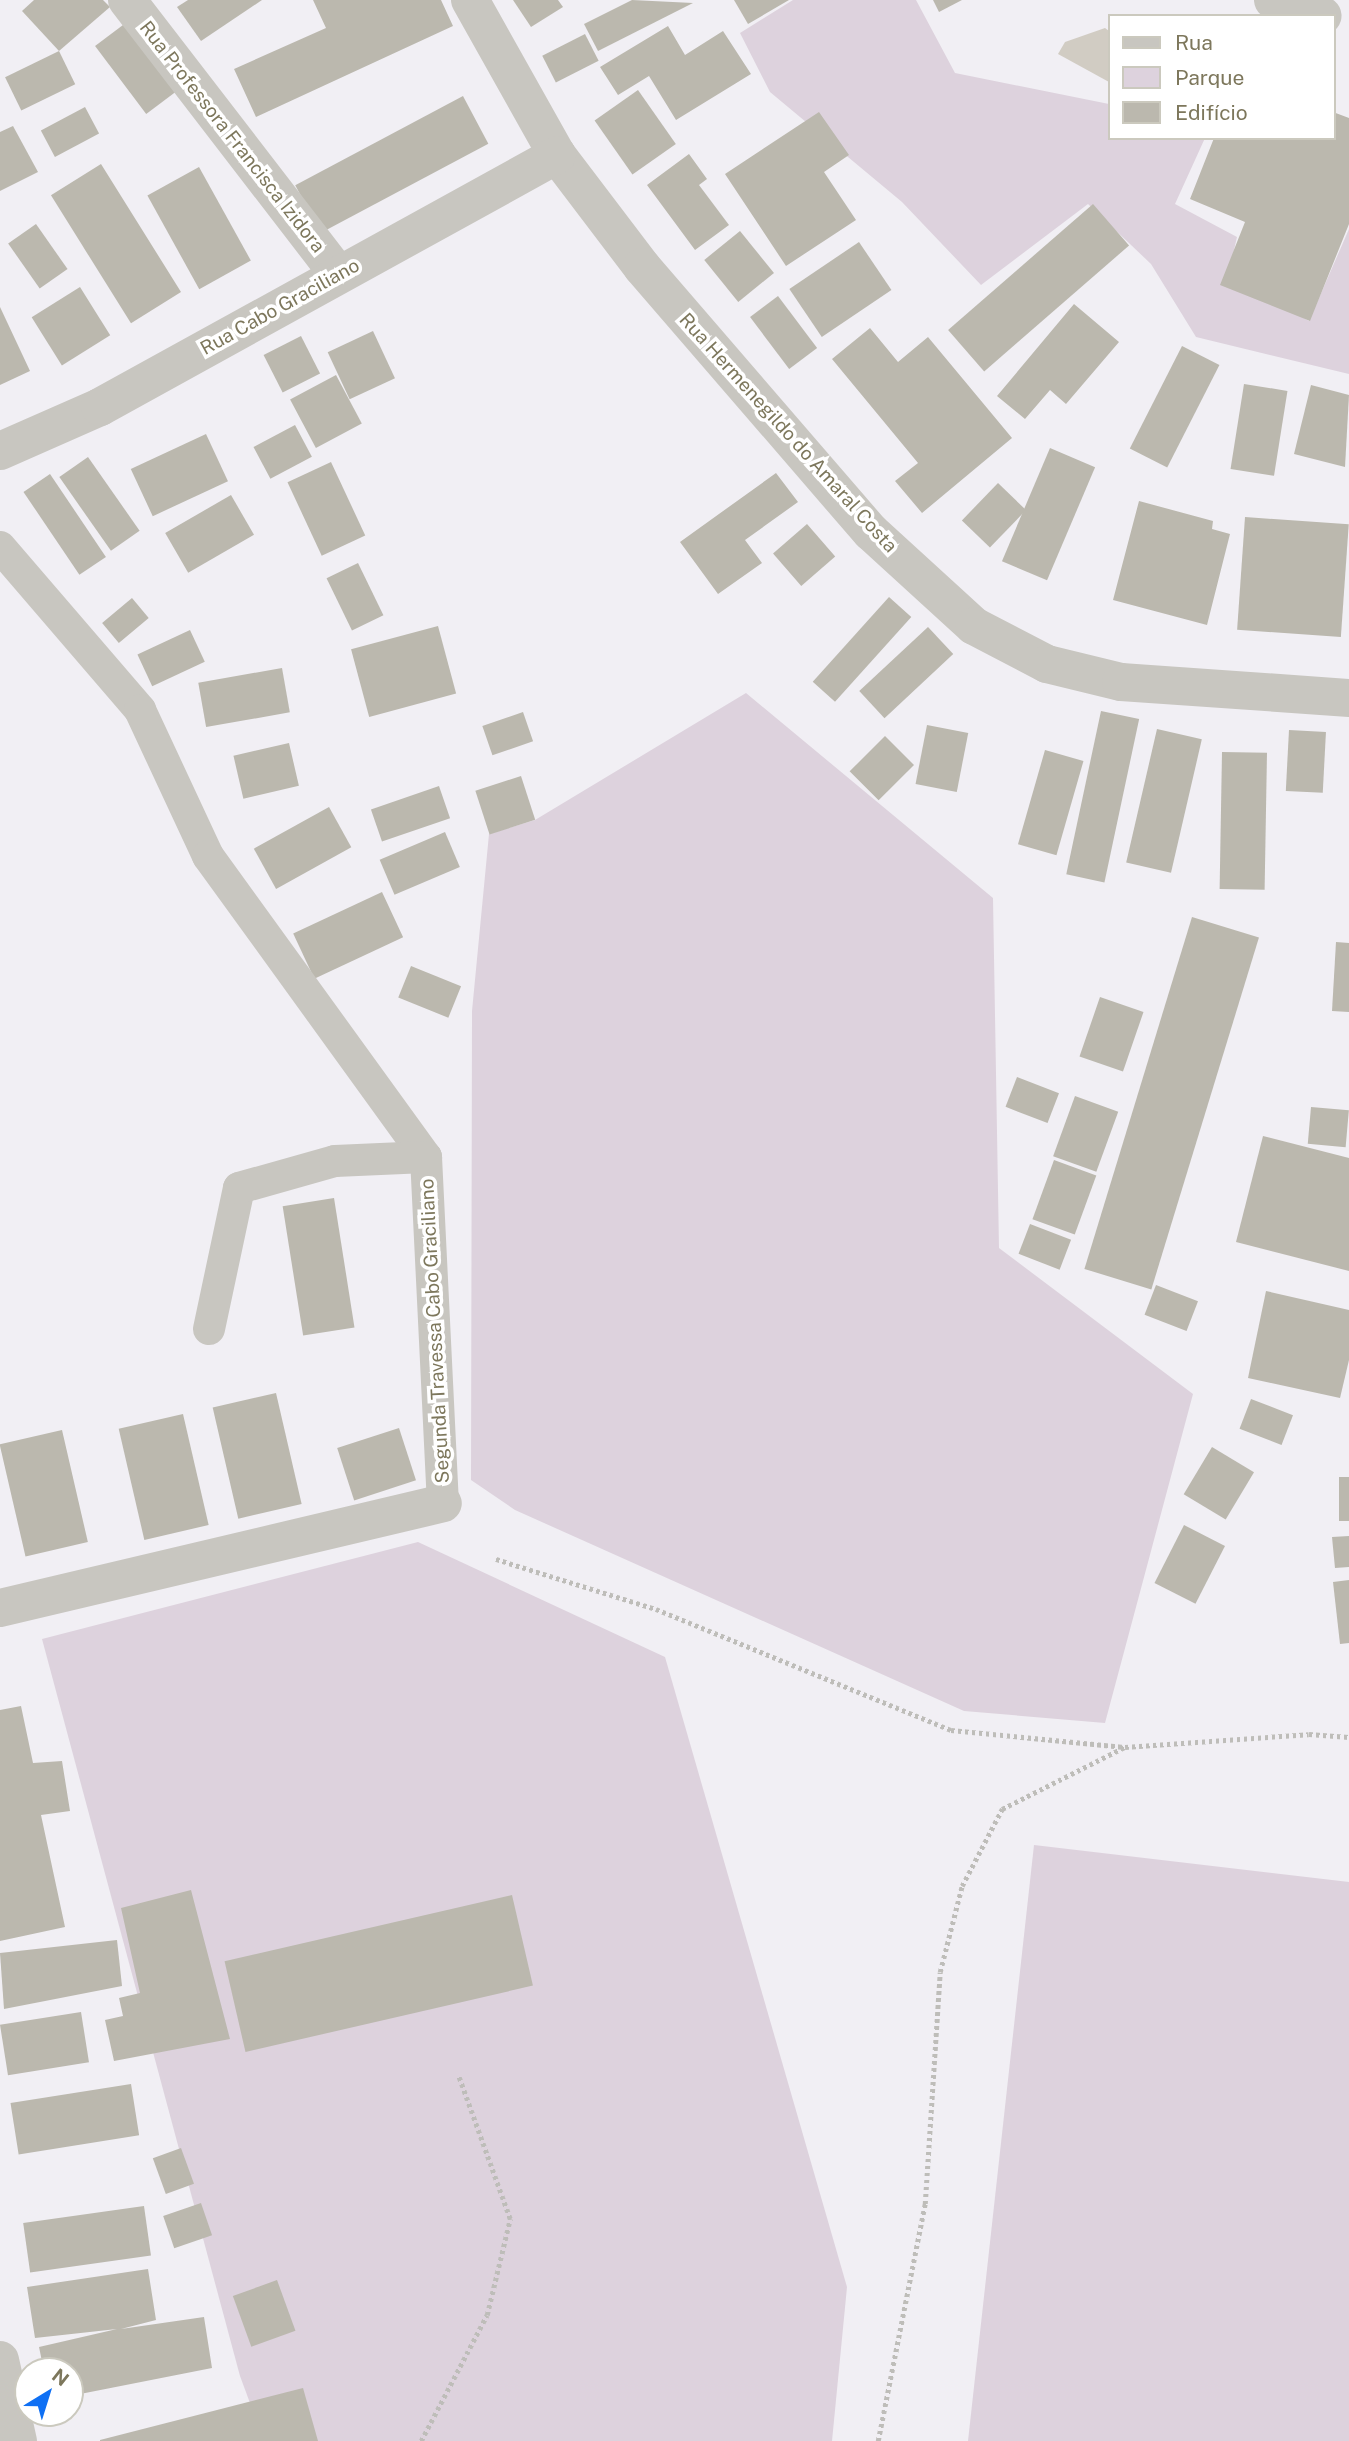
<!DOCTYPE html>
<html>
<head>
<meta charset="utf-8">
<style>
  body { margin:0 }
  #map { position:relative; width:1349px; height:2441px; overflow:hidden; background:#f1eff4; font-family:"Public Sans",sans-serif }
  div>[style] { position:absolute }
  .green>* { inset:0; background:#ddd2dd }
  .water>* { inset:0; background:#d1ccc3 }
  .building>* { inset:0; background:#bbb8ae; transform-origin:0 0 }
  .path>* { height:4.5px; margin-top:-2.25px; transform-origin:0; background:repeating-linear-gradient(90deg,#bebdb9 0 3.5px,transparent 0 7px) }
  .service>* { height:32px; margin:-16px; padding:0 16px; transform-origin:16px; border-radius:16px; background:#c8c6c0 }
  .minor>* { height:38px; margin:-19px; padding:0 19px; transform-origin:19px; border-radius:19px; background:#c8c6c0 }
  .tertiary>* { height:38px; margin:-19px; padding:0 19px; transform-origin:19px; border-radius:19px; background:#c8c6c0 }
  span { translate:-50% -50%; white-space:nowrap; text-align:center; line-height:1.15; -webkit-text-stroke:7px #fff; paint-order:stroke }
  .street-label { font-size:19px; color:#7d775c }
  .legend { position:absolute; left:1108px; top:14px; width:228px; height:126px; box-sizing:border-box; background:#fff; border:2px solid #cbc9be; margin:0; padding:9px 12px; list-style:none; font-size:21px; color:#7d775c }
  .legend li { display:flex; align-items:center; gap:14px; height:35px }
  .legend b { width:35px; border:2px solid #cbc9be }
  .north { position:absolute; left:14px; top:2357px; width:70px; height:70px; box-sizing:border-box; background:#fff; border:2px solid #cbc9be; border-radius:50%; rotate:38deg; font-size:19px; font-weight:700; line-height:28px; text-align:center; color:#7d775c }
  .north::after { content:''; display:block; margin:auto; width:24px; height:32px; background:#0f70f4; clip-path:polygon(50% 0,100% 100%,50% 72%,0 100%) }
</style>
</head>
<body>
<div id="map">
  <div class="green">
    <i style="clip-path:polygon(793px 0,916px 0,955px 73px,1109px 104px,1109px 138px,1205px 138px,1175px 204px,1237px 237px,1228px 276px,1309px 321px,1349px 229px,1349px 374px,1196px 337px,1151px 264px,1088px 204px,981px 285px,902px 202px,770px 92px,740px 33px)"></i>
    <i style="clip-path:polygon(746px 693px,993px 898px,999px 1248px,1193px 1394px,1105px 1723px,964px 1711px,515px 1510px,471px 1480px,472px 1011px,489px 834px,535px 820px)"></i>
    <i style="clip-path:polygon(418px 1542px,665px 1657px,847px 2287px,832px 2441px,264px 2441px,240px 2376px,42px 1639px)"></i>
    <i style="clip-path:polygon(1034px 1845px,1349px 1882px,1349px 2441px,968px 2441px)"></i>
  </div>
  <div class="water">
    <i style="clip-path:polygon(1105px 28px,1109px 31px,1109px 82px,1058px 54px,1065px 42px)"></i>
  </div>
  <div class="building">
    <i style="clip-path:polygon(34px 0,103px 0,110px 7px,59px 51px,22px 11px)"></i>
    <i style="clip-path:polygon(188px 0,262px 0,201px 41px,177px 7px)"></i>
    <i style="clip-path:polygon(313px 0,441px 0,453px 26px,256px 117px,234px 69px,326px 28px)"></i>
    <i style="clip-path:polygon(513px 0,558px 0,563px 7px,531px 27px)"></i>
    <i style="clip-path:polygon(632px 0,693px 3px,598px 51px,584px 24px)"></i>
    <i style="clip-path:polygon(734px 0,789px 0,748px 24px)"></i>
    <i style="clip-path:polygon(933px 0,962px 0,939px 12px)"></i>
    <i style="left:127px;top:22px;width:85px;height:40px;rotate:53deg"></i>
    <i style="clip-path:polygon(668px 26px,685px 55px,723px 31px,751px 74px,676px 120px,649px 76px,618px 95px,600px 67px)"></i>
    <i style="left:585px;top:34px;width:30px;height:48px;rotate:63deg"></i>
    <i style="left:59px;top:51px;width:37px;height:60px;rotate:64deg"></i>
    <i style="left:638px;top:90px;width:66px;height:53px;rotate:55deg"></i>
    <i style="left:463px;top:96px;width:54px;height:190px;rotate:62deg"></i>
    <i style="left:85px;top:107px;width:30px;height:50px;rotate:62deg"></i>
    <i style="clip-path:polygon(819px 112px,849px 155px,824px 172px,856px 220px,786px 266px,725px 174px)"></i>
    <i style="clip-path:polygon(1333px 112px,1349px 118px,1349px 224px,1310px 321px,1220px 285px,1245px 222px,1190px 199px,1214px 138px,1333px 138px)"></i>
    <i style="clip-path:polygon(13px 126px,38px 172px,0 191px,0 132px)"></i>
    <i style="clip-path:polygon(689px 154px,707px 179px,699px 185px,729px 225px,695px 250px,647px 185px)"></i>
    <i style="left:101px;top:164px;width:151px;height:59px;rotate:58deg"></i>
    <i style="left:199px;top:167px;width:107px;height:59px;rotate:61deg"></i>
    <i style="left:1093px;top:204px;width:55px;height:192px;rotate:49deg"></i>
    <i style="left:36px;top:224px;width:55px;height:34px;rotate:55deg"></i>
    <i style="left:740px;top:231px;width:54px;height:46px;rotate:51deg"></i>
    <i style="left:859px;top:242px;width:58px;height:84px;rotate:56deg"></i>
    <i style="left:80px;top:287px;width:57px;height:57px;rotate:58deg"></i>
    <i style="left:778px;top:296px;width:65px;height:35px;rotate:53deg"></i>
    <i style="clip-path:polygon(1074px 304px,1119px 342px,1066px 404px,1050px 390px,1025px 419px,997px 396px)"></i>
    <i style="clip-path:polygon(0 307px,30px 371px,0 385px)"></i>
    <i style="clip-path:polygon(870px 328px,898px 362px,928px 337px,1012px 438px,922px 513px,895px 481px,918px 463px,832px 359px)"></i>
    <i style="left:373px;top:331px;width:52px;height:50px;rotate:65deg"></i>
    <i style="left:301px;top:336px;width:42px;height:42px;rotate:63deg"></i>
    <i style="left:1182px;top:346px;width:42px;height:115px;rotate:27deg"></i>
    <i style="left:336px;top:375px;width:55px;height:52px;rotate:62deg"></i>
    <i style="left:1244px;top:384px;width:44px;height:86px;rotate:9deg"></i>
    <i style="clip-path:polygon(1311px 385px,1349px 395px,1345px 467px,1294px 454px)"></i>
    <i style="left:295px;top:425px;width:36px;height:47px;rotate:62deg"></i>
    <i style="left:206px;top:434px;width:52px;height:83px;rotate:65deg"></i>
    <i style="left:1050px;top:448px;width:49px;height:123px;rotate:23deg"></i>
    <i style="left:88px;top:457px;width:90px;height:35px;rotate:55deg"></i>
    <i style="left:331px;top:462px;width:81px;height:48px;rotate:65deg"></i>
    <i style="clip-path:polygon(776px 473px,798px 502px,745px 540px,762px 563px,718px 594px,680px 542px)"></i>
    <i style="left:50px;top:474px;width:100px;height:32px;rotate:56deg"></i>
    <i style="left:998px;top:483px;width:39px;height:52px;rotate:44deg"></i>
    <i style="left:231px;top:495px;width:46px;height:76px;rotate:60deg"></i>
    <i style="clip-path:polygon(1139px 501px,1213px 521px,1212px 529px,1230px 534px,1207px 625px,1113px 600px)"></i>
    <i style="left:1245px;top:517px;width:104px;height:113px;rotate:4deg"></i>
    <i style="left:807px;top:524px;width:43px;height:45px;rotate:49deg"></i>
    <i style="left:358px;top:563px;width:58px;height:35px;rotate:64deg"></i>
    <i style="left:889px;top:597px;width:30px;height:114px;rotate:42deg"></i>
    <i style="left:132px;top:598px;width:26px;height:39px;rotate:50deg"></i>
    <i style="left:438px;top:626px;width:70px;height:90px;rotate:75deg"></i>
    <i style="left:928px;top:627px;width:37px;height:94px;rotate:47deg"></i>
    <i style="left:190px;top:630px;width:35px;height:58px;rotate:65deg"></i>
    <i style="left:282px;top:668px;width:45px;height:85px;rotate:80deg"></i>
    <i style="left:1101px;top:711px;width:39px;height:167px;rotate:12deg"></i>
    <i style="left:523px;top:712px;width:31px;height:43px;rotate:71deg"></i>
    <i style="left:927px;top:725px;width:42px;height:60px;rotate:11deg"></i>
    <i style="left:1157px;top:729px;width:46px;height:137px;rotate:13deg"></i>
    <i style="left:1289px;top:730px;width:37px;height:61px;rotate:3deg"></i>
    <i style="left:885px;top:736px;width:41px;height:50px;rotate:45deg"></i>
    <i style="left:289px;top:743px;width:44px;height:57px;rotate:77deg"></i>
    <i style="left:1045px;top:750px;width:40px;height:98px;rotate:16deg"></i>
    <i style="left:1222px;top:752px;width:45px;height:137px;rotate:1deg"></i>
    <i style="left:521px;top:776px;width:46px;height:48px;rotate:72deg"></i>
    <i style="left:439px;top:786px;width:34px;height:72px;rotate:71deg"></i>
    <i style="left:329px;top:807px;width:46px;height:86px;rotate:61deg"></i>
    <i style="left:445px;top:832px;width:38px;height:71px;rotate:67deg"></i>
    <i style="left:382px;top:892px;width:50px;height:98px;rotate:65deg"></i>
    <i style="left:1192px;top:917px;width:70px;height:368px;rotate:17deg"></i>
    <i style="clip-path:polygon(1336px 942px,1349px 943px,1349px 1012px,1332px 1011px)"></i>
    <i style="left:411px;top:966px;width:54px;height:34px;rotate:22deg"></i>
    <i style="left:1100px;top:997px;width:46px;height:63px;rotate:19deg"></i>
    <i style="left:1017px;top:1077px;width:45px;height:32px;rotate:21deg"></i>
    <i style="left:1075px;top:1096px;width:46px;height:64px;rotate:20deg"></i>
    <i style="left:1311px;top:1107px;width:38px;height:37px;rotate:5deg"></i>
    <i style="clip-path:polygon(1263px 1136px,1349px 1158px,1349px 1271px,1236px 1242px)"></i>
    <i style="left:1054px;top:1160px;width:45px;height:63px;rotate:20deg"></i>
    <i style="left:334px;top:1198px;width:131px;height:52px;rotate:81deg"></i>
    <i style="left:1030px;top:1224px;width:44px;height:32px;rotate:21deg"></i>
    <i style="left:1156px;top:1285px;width:45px;height:32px;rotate:21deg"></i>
    <i style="clip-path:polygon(1266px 1291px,1349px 1310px,1349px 1360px,1340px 1398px,1248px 1378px)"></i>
    <i style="left:276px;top:1393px;width:114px;height:65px;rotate:77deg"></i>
    <i style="left:1251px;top:1399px;width:45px;height:32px;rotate:21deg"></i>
    <i style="left:183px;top:1414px;width:114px;height:66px;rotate:77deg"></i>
    <i style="left:399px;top:1428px;width:55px;height:65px;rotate:72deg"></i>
    <i style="left:62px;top:1430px;width:115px;height:64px;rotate:77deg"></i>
    <i style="left:1212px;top:1447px;width:49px;height:55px;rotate:31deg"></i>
    <i style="left:1339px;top:1477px;width:10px;height:44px"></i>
    <i style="left:1184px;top:1525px;width:46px;height:65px;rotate:27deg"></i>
    <i style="clip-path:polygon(1349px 1536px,1349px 1567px,1335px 1568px,1332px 1537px)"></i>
    <i style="clip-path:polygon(1349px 1580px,1349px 1643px,1340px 1644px,1333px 1582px)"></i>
    <i style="clip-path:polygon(21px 1706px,33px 1763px,62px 1761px,70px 1811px,41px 1815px,65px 1927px,0 1941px,0 1710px)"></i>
    <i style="clip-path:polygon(191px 1890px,230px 2039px,114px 2061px,105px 2020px,123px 2016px,119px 1998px,140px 1993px,121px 1908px)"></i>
    <i style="left:512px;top:1895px;width:93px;height:295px;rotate:77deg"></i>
    <i style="clip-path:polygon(117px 1940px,122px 1986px,4px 2009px,0 1953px)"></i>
    <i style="left:81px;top:2012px;width:51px;height:82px;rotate:81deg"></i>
    <i style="left:131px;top:2084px;width:52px;height:122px;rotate:81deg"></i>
    <i style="left:181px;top:2148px;width:38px;height:30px;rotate:70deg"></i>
    <i style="left:201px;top:2203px;width:34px;height:40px;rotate:71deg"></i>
    <i style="left:144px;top:2206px;width:50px;height:122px;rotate:82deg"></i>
    <i style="clip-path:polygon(148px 2269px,156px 2320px,121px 2329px,204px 2317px,212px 2368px,70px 2396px,70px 2371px,44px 2371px,39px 2347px,117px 2329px,35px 2338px,27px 2287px)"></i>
    <i style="left:277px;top:2280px;width:54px;height:47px;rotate:70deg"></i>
    <i style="clip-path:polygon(303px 2388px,318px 2441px,100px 2441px,100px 2440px)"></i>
  </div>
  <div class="path">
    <i style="left:496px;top:1559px;width:168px;rotate:17.4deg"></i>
    <i style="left:656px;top:1609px;width:319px;rotate:22.3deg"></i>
    <i style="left:951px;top:1730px;width:174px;rotate:5.6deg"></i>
    <i style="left:421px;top:2441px;width:142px;rotate:-62.4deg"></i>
    <i style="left:487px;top:2315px;width:99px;rotate:-76.5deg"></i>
    <i style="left:510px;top:2219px;width:151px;rotate:-109.8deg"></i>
    <i style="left:878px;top:2441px;width:242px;rotate:-78.8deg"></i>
    <i style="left:925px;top:2204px;width:232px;rotate:-86.3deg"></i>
    <i style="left:940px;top:1972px;width:89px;rotate:-75.7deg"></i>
    <i style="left:962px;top:1886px;width:87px;rotate:-62.5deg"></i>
    <i style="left:1002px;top:1809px;width:138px;rotate:-26.8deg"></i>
    <i style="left:1125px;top:1747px;width:184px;rotate:-4deg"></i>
    <i style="left:1309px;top:1734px;width:40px;rotate:4.3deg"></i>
  </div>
  <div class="service">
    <i style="left:0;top:547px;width:215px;rotate:49.3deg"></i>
    <i style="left:140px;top:710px;width:161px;rotate:65deg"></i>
    <i style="left:208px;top:856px;width:372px;rotate:54.1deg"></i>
    <i style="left:426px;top:1157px;width:346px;rotate:87.2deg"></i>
    <i style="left:209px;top:1329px;width:144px;rotate:-78deg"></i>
    <i style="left:239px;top:1188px;width:100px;rotate:-15.7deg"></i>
    <i style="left:335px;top:1161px;width:91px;rotate:-2.5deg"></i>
  </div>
  <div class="minor">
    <i style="left:127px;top:0;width:346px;rotate:52.4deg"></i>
    <i style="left:1273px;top:0;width:52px;rotate:17.7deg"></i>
    <i style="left:0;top:1608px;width:455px;rotate:-13.3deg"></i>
    <i style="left:0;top:2360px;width:83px;rotate:77.5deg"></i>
  </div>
  <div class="tertiary">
    <i style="left:470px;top:0;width:178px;rotate:60.7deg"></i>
    <i style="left:557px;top:155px;width:141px;rotate:52.8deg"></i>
    <i style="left:642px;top:267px;width:350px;rotate:49.2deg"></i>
    <i style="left:871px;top:532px;width:139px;rotate:42.4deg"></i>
    <i style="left:974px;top:626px;width:82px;rotate:27.5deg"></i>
    <i style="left:1047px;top:664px;width:76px;rotate:13.7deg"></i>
    <i style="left:1121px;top:682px;width:229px;rotate:4deg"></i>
    <i style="left:0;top:451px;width:109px;rotate:-23.7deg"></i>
    <i style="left:100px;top:407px;width:522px;rotate:-28.87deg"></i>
  </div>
  <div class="street-label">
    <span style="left:232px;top:137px;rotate:52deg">Rua Professora Francisca Izidora</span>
    <span style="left:280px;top:307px;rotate:-29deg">Rua Cabo Graciliano</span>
    <span style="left:788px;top:433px;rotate:48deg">Rua Hermenegildo do Amaral Costa</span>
    <span style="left:435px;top:1331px;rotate:-93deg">Segunda Travessa Cabo Graciliano</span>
  </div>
  <ul class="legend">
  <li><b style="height:9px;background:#c8c6c0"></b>Rua</li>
  <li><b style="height:19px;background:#ddd2dd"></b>Parque</li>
  <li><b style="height:19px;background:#bbb8ae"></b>Edifício</li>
  </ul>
  <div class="north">N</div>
</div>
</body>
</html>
